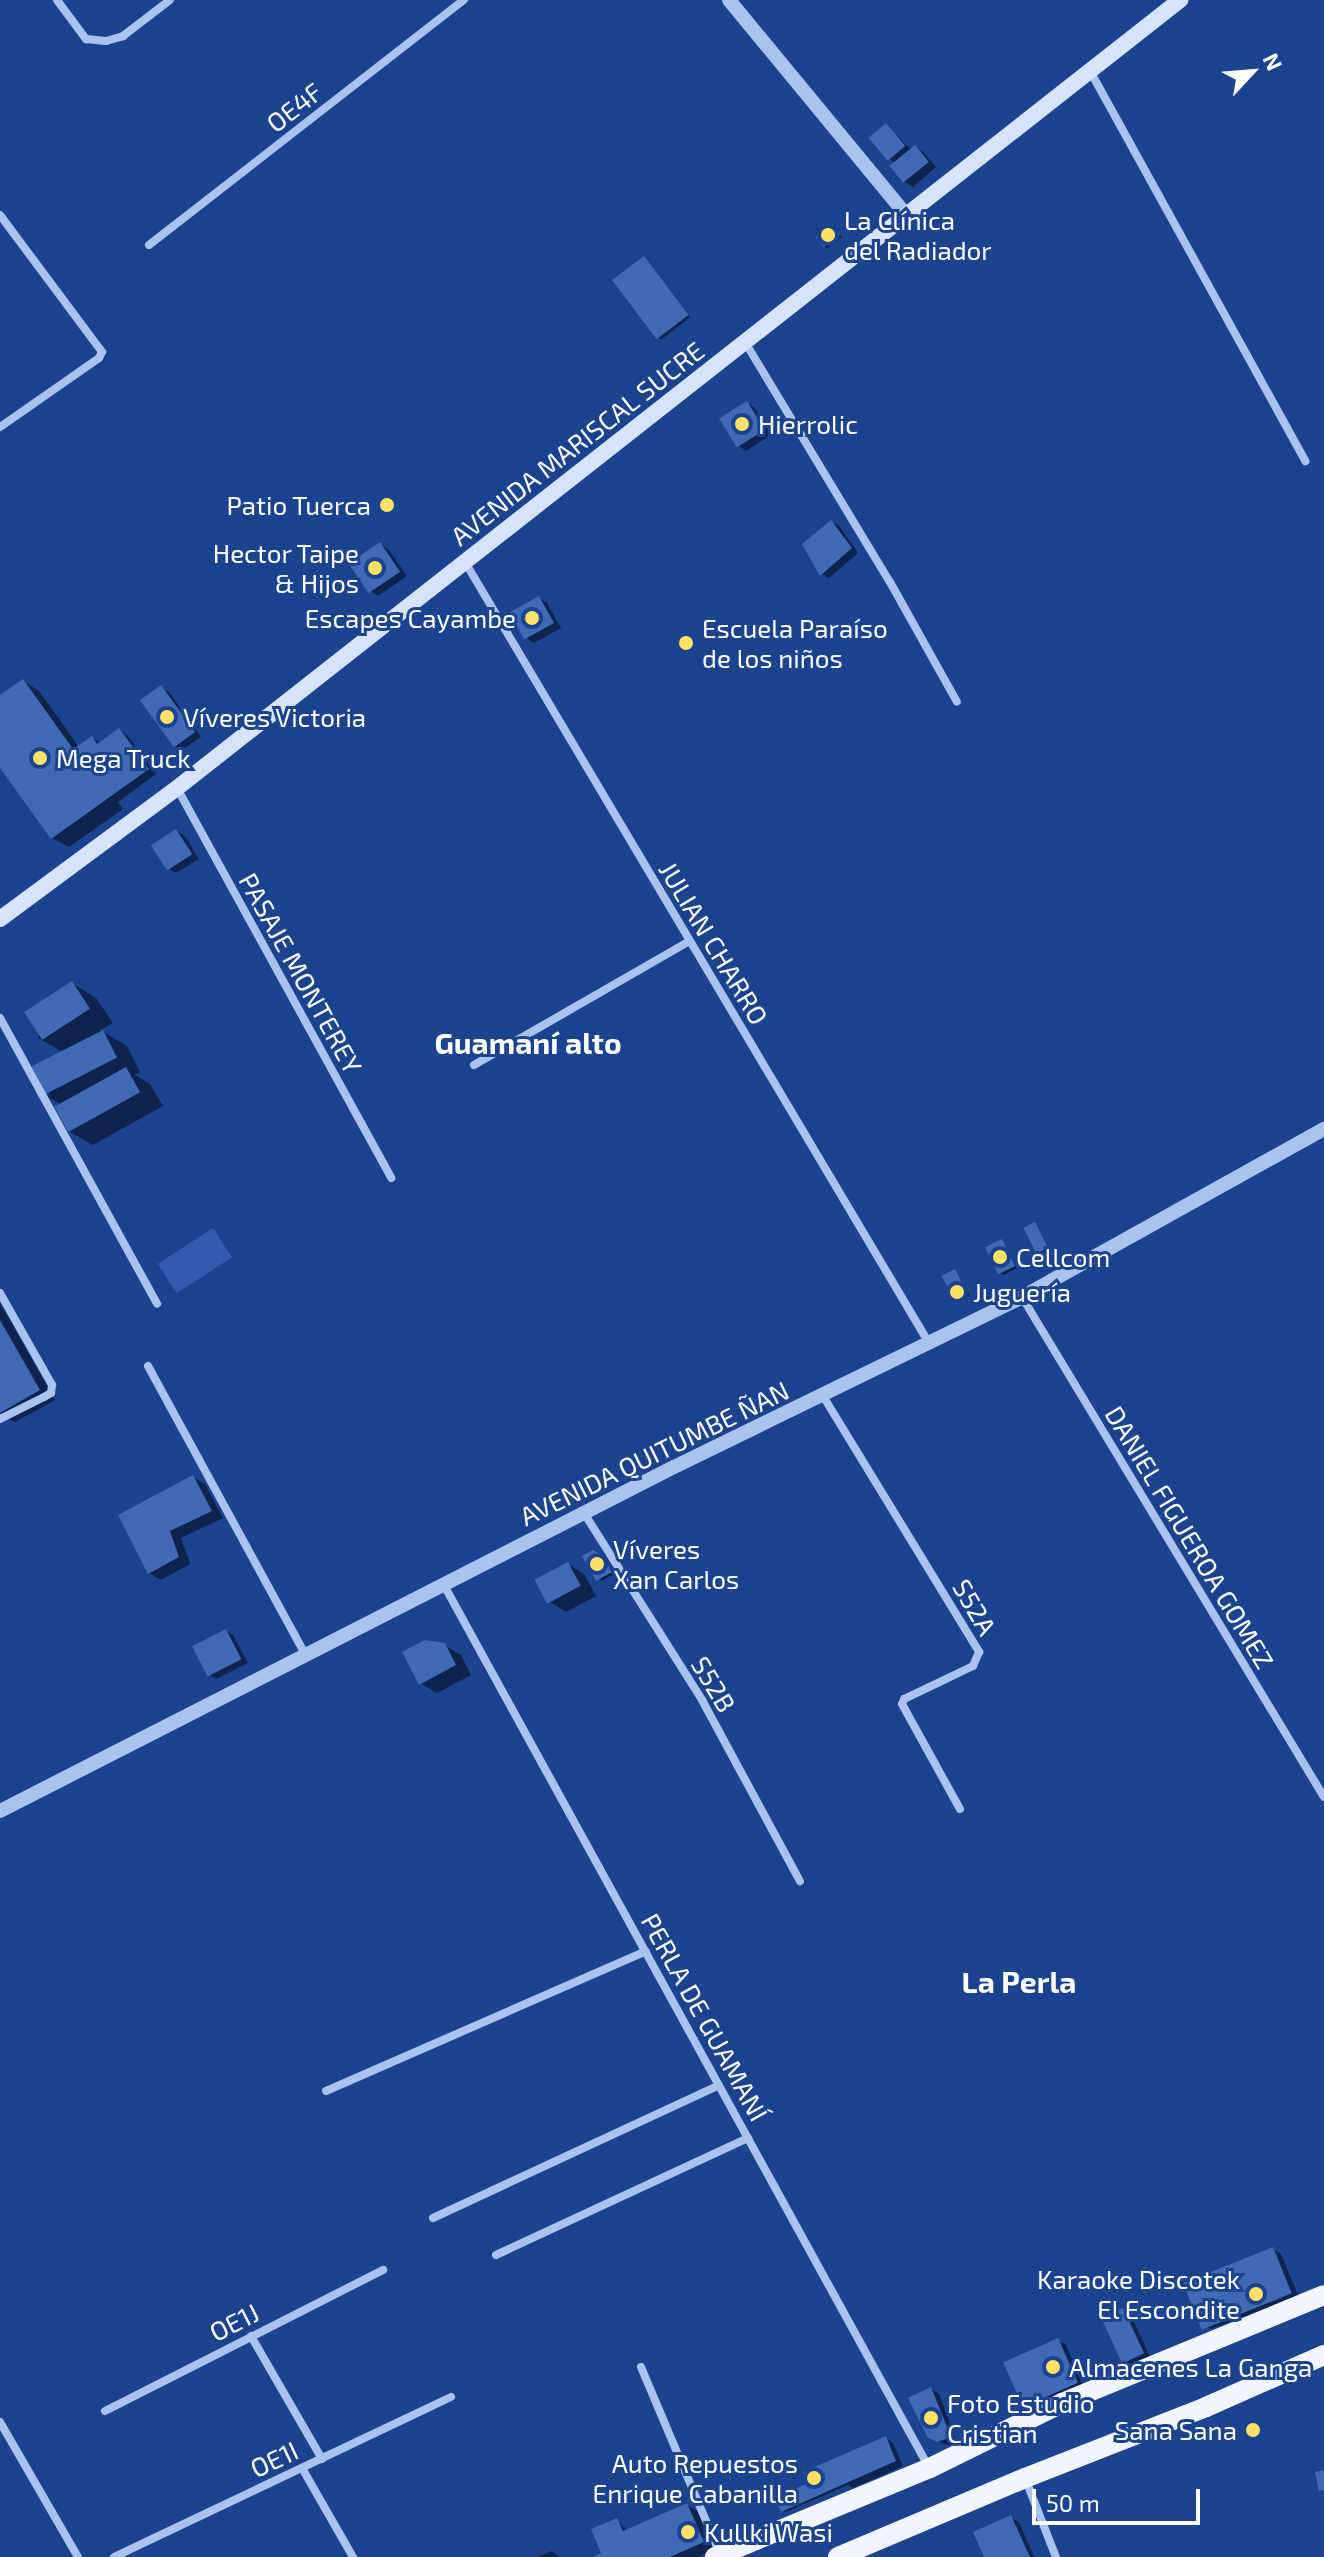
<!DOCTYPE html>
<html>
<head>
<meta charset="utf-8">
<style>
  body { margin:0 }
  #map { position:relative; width:1324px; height:2557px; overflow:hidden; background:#1b4390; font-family:"Exo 2",sans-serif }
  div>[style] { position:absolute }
  .green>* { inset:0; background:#2f5cae; transform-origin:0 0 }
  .shadow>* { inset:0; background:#0007; transform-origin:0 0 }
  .building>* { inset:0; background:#406ab6; transform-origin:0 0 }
  .minor>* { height:8px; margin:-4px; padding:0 4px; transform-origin:4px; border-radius:4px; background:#aac3ee }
  .tertiary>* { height:14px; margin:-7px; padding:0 7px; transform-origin:7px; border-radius:7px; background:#aac3ee }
  .secondary>* { height:16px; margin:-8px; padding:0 8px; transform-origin:8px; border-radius:8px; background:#d7e3fa }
  .primary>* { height:20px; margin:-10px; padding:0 10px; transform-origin:10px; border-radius:10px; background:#f2f5ff }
  .dots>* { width:22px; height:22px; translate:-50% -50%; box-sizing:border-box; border:4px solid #1b4390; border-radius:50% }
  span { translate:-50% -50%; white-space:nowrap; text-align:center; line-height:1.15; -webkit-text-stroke:6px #1b4390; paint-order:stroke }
  .street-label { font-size:26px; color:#fff }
  .poi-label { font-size:26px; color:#fff }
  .left { translate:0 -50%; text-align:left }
  .right { translate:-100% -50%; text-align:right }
  .quarter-label { font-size:30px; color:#fff; font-weight:700 }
  .north { position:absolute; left:1212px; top:32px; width:80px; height:80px; -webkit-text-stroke:6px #1b4390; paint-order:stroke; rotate:64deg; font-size:22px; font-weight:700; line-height:32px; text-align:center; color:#fff }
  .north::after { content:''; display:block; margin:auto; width:28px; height:36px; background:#fff; clip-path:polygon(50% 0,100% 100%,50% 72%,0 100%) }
  .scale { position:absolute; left:1032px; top:2489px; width:168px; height:36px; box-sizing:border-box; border:4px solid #fff; border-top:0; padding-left:10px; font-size:24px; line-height:28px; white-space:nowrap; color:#fff; -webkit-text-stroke:6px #1b4390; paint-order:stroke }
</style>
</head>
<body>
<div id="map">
  <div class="green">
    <i style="left:213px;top:1228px;width:35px;height:66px;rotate:57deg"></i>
  </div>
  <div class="shadow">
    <i style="clip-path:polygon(886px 125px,912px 151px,916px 148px,923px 152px,936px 167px,913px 187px,905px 182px,897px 164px,889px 159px)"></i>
    <i style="clip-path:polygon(833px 226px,842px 237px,827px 248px,824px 246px)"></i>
    <i style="left:644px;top:258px;width:75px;height:37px;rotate:52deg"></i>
    <i style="clip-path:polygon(747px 403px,755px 408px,772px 434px,746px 451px,739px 446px)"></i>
    <i style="clip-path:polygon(831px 522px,839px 526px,858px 553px,829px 578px,821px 574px)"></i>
    <i style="clip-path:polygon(380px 544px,388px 549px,407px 576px,378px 596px,371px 591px)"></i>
    <i style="clip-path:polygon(539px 598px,547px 603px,561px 628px,534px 643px,526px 638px)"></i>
    <i style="clip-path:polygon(23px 681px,39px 691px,79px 747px,92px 738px,100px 742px,119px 730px,127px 735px,156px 774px,118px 802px,123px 809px,69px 847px,52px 838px,0 764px,0 698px)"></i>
    <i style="clip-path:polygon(161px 688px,169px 692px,201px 737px,182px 750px,174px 746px)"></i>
    <i style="clip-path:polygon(176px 831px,184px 835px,199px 859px,176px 873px,169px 869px)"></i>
    <i style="clip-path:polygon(72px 983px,96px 998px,113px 1023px,100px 1030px,127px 1046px,140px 1072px,135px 1075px,150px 1084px,163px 1106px,93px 1145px,68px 1131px,64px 1106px,48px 1097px,63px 1052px,38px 1038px)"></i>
    <i style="clip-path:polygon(1035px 1224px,1050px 1250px,1040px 1254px,1037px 1253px)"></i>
    <i style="clip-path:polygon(1002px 1241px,1017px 1268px,1004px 1275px,1000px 1273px)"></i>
    <i style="clip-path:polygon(955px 1271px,970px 1295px,960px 1301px,956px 1299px)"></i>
    <i style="clip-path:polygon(0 1303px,55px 1400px,15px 1422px,0 1414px)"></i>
    <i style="clip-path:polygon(193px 1477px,205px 1484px,223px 1518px,181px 1538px,190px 1564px,161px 1580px,149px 1573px)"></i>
    <i style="clip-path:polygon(593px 1552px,605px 1559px,614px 1574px,601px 1581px)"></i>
    <i style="clip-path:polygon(568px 1564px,584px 1574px,596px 1596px,566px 1612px,550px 1602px)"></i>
    <i style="clip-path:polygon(226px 1631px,233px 1635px,248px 1663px,216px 1679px,209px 1674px)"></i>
    <i style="clip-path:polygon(444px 1645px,461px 1655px,471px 1675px,437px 1693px,420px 1683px)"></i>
    <i style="clip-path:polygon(1273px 2249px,1281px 2254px,1299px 2297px,1210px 2329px,1202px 2325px)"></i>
    <i style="clip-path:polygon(1123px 2310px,1131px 2315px,1150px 2357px,1130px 2366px,1123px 2362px)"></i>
    <i style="clip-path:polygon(1058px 2341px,1066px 2345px,1084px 2388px,1030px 2409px,1023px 2405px)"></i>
    <i style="clip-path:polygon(931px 2389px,939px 2394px,957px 2442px,946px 2445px,930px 2437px)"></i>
    <i style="clip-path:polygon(886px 2438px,893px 2443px,903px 2466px,853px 2488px,848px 2485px,786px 2512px,783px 2511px)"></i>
    <i style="clip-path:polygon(687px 2505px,699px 2512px,715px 2549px,697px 2557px,598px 2557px,604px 2554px,617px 2520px,627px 2531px)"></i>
    <i style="clip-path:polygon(1011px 2518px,1019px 2522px,1034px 2557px,986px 2557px)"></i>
    <i style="clip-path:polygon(552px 2551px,560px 2557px,538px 2557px)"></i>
  </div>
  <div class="building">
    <i style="left:886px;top:123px;width:30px;height:23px;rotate:50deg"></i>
    <i style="left:915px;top:145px;width:22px;height:33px;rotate:51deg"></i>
    <i style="left:832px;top:224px;width:13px;height:21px;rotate:51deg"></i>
    <i style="left:644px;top:256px;width:74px;height:40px;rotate:53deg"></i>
    <i style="left:747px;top:401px;width:34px;height:33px;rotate:58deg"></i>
    <i style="clip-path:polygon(831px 520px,852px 548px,820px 576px,802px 544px)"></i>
    <i style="left:380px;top:542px;width:36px;height:38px;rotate:56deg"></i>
    <i style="left:539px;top:596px;width:31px;height:34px;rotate:61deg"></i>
    <i style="clip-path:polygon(23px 679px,73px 749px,92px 736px,97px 744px,119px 728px,149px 769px,51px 839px,0 768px,0 695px)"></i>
    <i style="left:161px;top:685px;width:58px;height:26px;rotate:54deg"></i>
    <i style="left:176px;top:829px;width:30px;height:30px;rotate:57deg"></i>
    <i style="left:72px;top:981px;width:33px;height:57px;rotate:57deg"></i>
    <i style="left:103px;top:1030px;width:31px;height:80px;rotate:63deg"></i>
    <i style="left:126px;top:1067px;width:29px;height:82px;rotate:61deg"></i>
    <i style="left:1035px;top:1222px;width:29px;height:13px;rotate:63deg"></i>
    <i style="left:1002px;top:1239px;width:30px;height:19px;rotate:64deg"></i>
    <i style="left:955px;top:1269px;width:28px;height:15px;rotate:63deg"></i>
    <i style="clip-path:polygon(0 1320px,40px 1390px,0 1413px)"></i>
    <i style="clip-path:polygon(193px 1475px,212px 1511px,170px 1531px,179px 1557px,148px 1574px,118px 1515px)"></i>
    <i style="clip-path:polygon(593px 1550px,602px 1555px,612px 1572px,596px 1581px,582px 1556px)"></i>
    <i style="left:568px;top:1562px;width:27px;height:38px;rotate:62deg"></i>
    <i style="left:226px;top:1629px;width:34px;height:38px;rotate:63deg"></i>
    <i style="clip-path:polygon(425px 1640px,445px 1643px,456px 1665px,419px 1685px,402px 1652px)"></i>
    <i style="left:1273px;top:2247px;width:50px;height:97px;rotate:68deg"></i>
    <i style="left:1123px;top:2308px;width:50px;height:24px;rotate:65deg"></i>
    <i style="left:1058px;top:2338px;width:49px;height:60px;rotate:66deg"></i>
    <i style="clip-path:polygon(931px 2387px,951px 2437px,937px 2442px,928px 2438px,908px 2398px)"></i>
    <i style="clip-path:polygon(886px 2436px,896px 2461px,781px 2512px,775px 2498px,808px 2483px,803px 2472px)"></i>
    <i style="clip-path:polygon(1324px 2470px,1324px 2490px,1319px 2491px,1315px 2472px)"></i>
    <i style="clip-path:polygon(687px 2503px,704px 2542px,670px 2557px,593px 2557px,601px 2553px,591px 2529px,617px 2518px,623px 2531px)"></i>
    <i style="clip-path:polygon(1011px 2515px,1030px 2557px,984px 2557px,973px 2532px)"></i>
  </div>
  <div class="minor">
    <i style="left:57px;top:0;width:49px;rotate:53.4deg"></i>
    <i style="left:86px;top:39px;width:20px;rotate:6deg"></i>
    <i style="left:106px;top:41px;width:18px;rotate:-16deg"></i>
    <i style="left:123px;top:36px;width:59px;rotate:-37.5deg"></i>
    <i style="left:1089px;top:69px;width:448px;rotate:61.1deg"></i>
    <i style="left:0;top:215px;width:171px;rotate:53.3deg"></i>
    <i style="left:102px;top:352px;width:7px;rotate:117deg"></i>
    <i style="left:99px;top:358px;width:121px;rotate:145.1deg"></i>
    <i style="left:149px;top:245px;width:399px;rotate:-37.9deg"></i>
    <i style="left:745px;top:342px;width:280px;rotate:58.9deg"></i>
    <i style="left:890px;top:582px;width:137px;rotate:60.8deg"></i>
    <i style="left:465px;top:562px;width:908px;rotate:59.29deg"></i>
    <i style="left:177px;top:788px;width:445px;rotate:61.2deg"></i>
    <i style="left:0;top:1018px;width:326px;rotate:61.2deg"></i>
    <i style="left:474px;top:1065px;width:249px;rotate:-29.9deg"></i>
    <i style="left:0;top:1293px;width:106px;rotate:60.5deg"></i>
    <i style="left:52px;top:1385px;width:8px;rotate:97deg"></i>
    <i style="left:51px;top:1393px;width:8px;rotate:150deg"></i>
    <i style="left:44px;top:1397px;width:49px;rotate:153.4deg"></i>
    <i style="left:1022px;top:1297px;width:584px;rotate:58.87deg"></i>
    <i style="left:148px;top:1366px;width:328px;rotate:61.4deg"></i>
    <i style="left:823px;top:1396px;width:300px;rotate:58.6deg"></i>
    <i style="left:979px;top:1652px;width:15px;rotate:113deg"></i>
    <i style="left:973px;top:1666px;width:76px;rotate:154.4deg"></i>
    <i style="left:904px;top:1699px;width:5px;rotate:112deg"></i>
    <i style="left:902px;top:1704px;width:120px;rotate:61.1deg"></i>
    <i style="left:584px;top:1513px;width:221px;rotate:57.7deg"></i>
    <i style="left:702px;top:1700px;width:206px;rotate:61.6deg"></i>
    <i style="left:445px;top:1587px;width:1003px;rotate:61.21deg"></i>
    <i style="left:326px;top:2091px;width:349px;rotate:-23.6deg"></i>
    <i style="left:433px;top:2218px;width:315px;rotate:-24.9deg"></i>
    <i style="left:496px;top:2255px;width:278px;rotate:-24.9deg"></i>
    <i style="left:251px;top:2336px;width:142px;rotate:60deg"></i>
    <i style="left:641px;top:2367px;width:203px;rotate:67.1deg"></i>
    <i style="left:105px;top:2411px;width:312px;rotate:-26.9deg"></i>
    <i style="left:0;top:2422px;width:156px;rotate:60deg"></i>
    <i style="left:302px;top:2468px;width:103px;rotate:60.2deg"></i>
    <i style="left:1025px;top:2478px;width:85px;rotate:68.6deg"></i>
    <i style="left:114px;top:2557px;width:373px;rotate:-25.4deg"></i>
  </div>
  <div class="tertiary">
    <i style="left:729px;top:0;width:278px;rotate:50.5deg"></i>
    <i style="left:0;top:1811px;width:757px;rotate:-27.04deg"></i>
    <i style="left:674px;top:1467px;width:387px;rotate:-26deg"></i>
    <i style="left:1022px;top:1297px;width:346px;rotate:-29.1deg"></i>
  </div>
  <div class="secondary">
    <i style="left:0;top:919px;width:220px;rotate:-36.5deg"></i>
    <i style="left:177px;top:788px;width:1276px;rotate:-38.15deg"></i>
  </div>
  <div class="primary">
    <i style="left:715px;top:2557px;width:233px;rotate:-22.5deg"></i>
    <i style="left:930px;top:2468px;width:147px;rotate:-26.2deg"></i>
    <i style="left:1062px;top:2403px;width:283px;rotate:-22.4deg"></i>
    <i style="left:838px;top:2557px;width:203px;rotate:-22.9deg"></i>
    <i style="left:1025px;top:2478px;width:194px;rotate:-21.4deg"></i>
    <i style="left:1206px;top:2407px;width:129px;rotate:-23.8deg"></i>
  </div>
  <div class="dots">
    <i style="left:828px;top:235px;background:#ffe168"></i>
    <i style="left:742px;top:424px;background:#ffe168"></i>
    <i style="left:387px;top:505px;background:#ffe168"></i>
    <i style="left:375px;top:568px;background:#ffe168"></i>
    <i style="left:532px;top:618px;background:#ffe168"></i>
    <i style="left:686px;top:643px;background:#ffe168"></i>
    <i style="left:167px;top:717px;background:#ffe168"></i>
    <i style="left:40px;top:758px;background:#ffe168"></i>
    <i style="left:1000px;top:1257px;background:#ffe168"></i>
    <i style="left:957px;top:1292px;background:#ffe168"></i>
    <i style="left:597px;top:1564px;background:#ffe168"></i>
    <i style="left:1256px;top:2294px;background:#ffe168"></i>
    <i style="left:1053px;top:2367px;background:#ffe168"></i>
    <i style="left:931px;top:2418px;background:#ffe168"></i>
    <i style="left:1253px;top:2430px;background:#ffe168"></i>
    <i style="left:814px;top:2478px;background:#ffe168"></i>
    <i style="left:688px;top:2532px;background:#ffe168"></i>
  </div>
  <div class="street-label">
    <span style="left:294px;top:107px;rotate:-38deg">OE4F</span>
    <span style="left:577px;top:443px;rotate:-38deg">AVENIDA MARISCAL SUCRE</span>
    <span style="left:714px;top:943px;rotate:59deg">JULIAN CHARRO</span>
    <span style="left:301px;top:973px;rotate:61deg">PASAJE MONTEREY</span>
    <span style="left:654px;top:1453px;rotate:-26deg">AVENIDA QUITUMBE ÑAN</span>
    <span style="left:1190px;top:1537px;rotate:59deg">DANIEL FIGUEROA GOMEZ</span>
    <span style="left:975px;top:1607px;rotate:60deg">S52A</span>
    <span style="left:714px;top:1684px;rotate:59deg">S52B</span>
    <span style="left:705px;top:2017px;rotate:61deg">PERLA DE GUAMANÍ</span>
    <span style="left:234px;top:2322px;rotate:-27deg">OE1J</span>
    <span style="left:274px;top:2459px;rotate:-25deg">OE1I</span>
  </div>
  <div class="poi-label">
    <span class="left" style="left:844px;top:235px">La Clínica<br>del Radiador</span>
    <span class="left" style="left:758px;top:424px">Hierrolic</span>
    <span class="right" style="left:371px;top:505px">Patio Tuerca</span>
    <span class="right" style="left:359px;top:568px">Hector Taipe<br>&amp; Hijos</span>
    <span class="right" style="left:516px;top:618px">Escapes Cayambe</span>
    <span class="left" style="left:702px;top:643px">Escuela Paraíso<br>de los niños</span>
    <span class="left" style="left:183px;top:717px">Víveres Victoria</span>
    <span class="left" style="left:56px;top:758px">Mega Truck</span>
    <span class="left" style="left:1016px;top:1257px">Cellcom</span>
    <span class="left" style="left:973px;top:1292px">Juguería</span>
    <span class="left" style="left:613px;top:1564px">Víveres<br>Xan Carlos</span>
    <span class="right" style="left:1240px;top:2294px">Karaoke Discotek<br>El Escondite</span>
    <span class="left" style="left:1069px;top:2367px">Almacenes La Ganga</span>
    <span class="left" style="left:947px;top:2418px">Foto Estudio<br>Cristian</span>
    <span class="right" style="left:1237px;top:2430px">Sana Sana</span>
    <span class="right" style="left:798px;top:2478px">Auto Repuestos<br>Enrique Cabanilla</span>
    <span class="left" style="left:704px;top:2532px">Kullki Wasi</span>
  </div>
  <div class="quarter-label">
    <span style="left:528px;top:1042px">Guamaní alto</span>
    <span style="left:1019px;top:1981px">La Perla</span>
  </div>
  <div class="north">N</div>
  <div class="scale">50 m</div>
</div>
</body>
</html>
